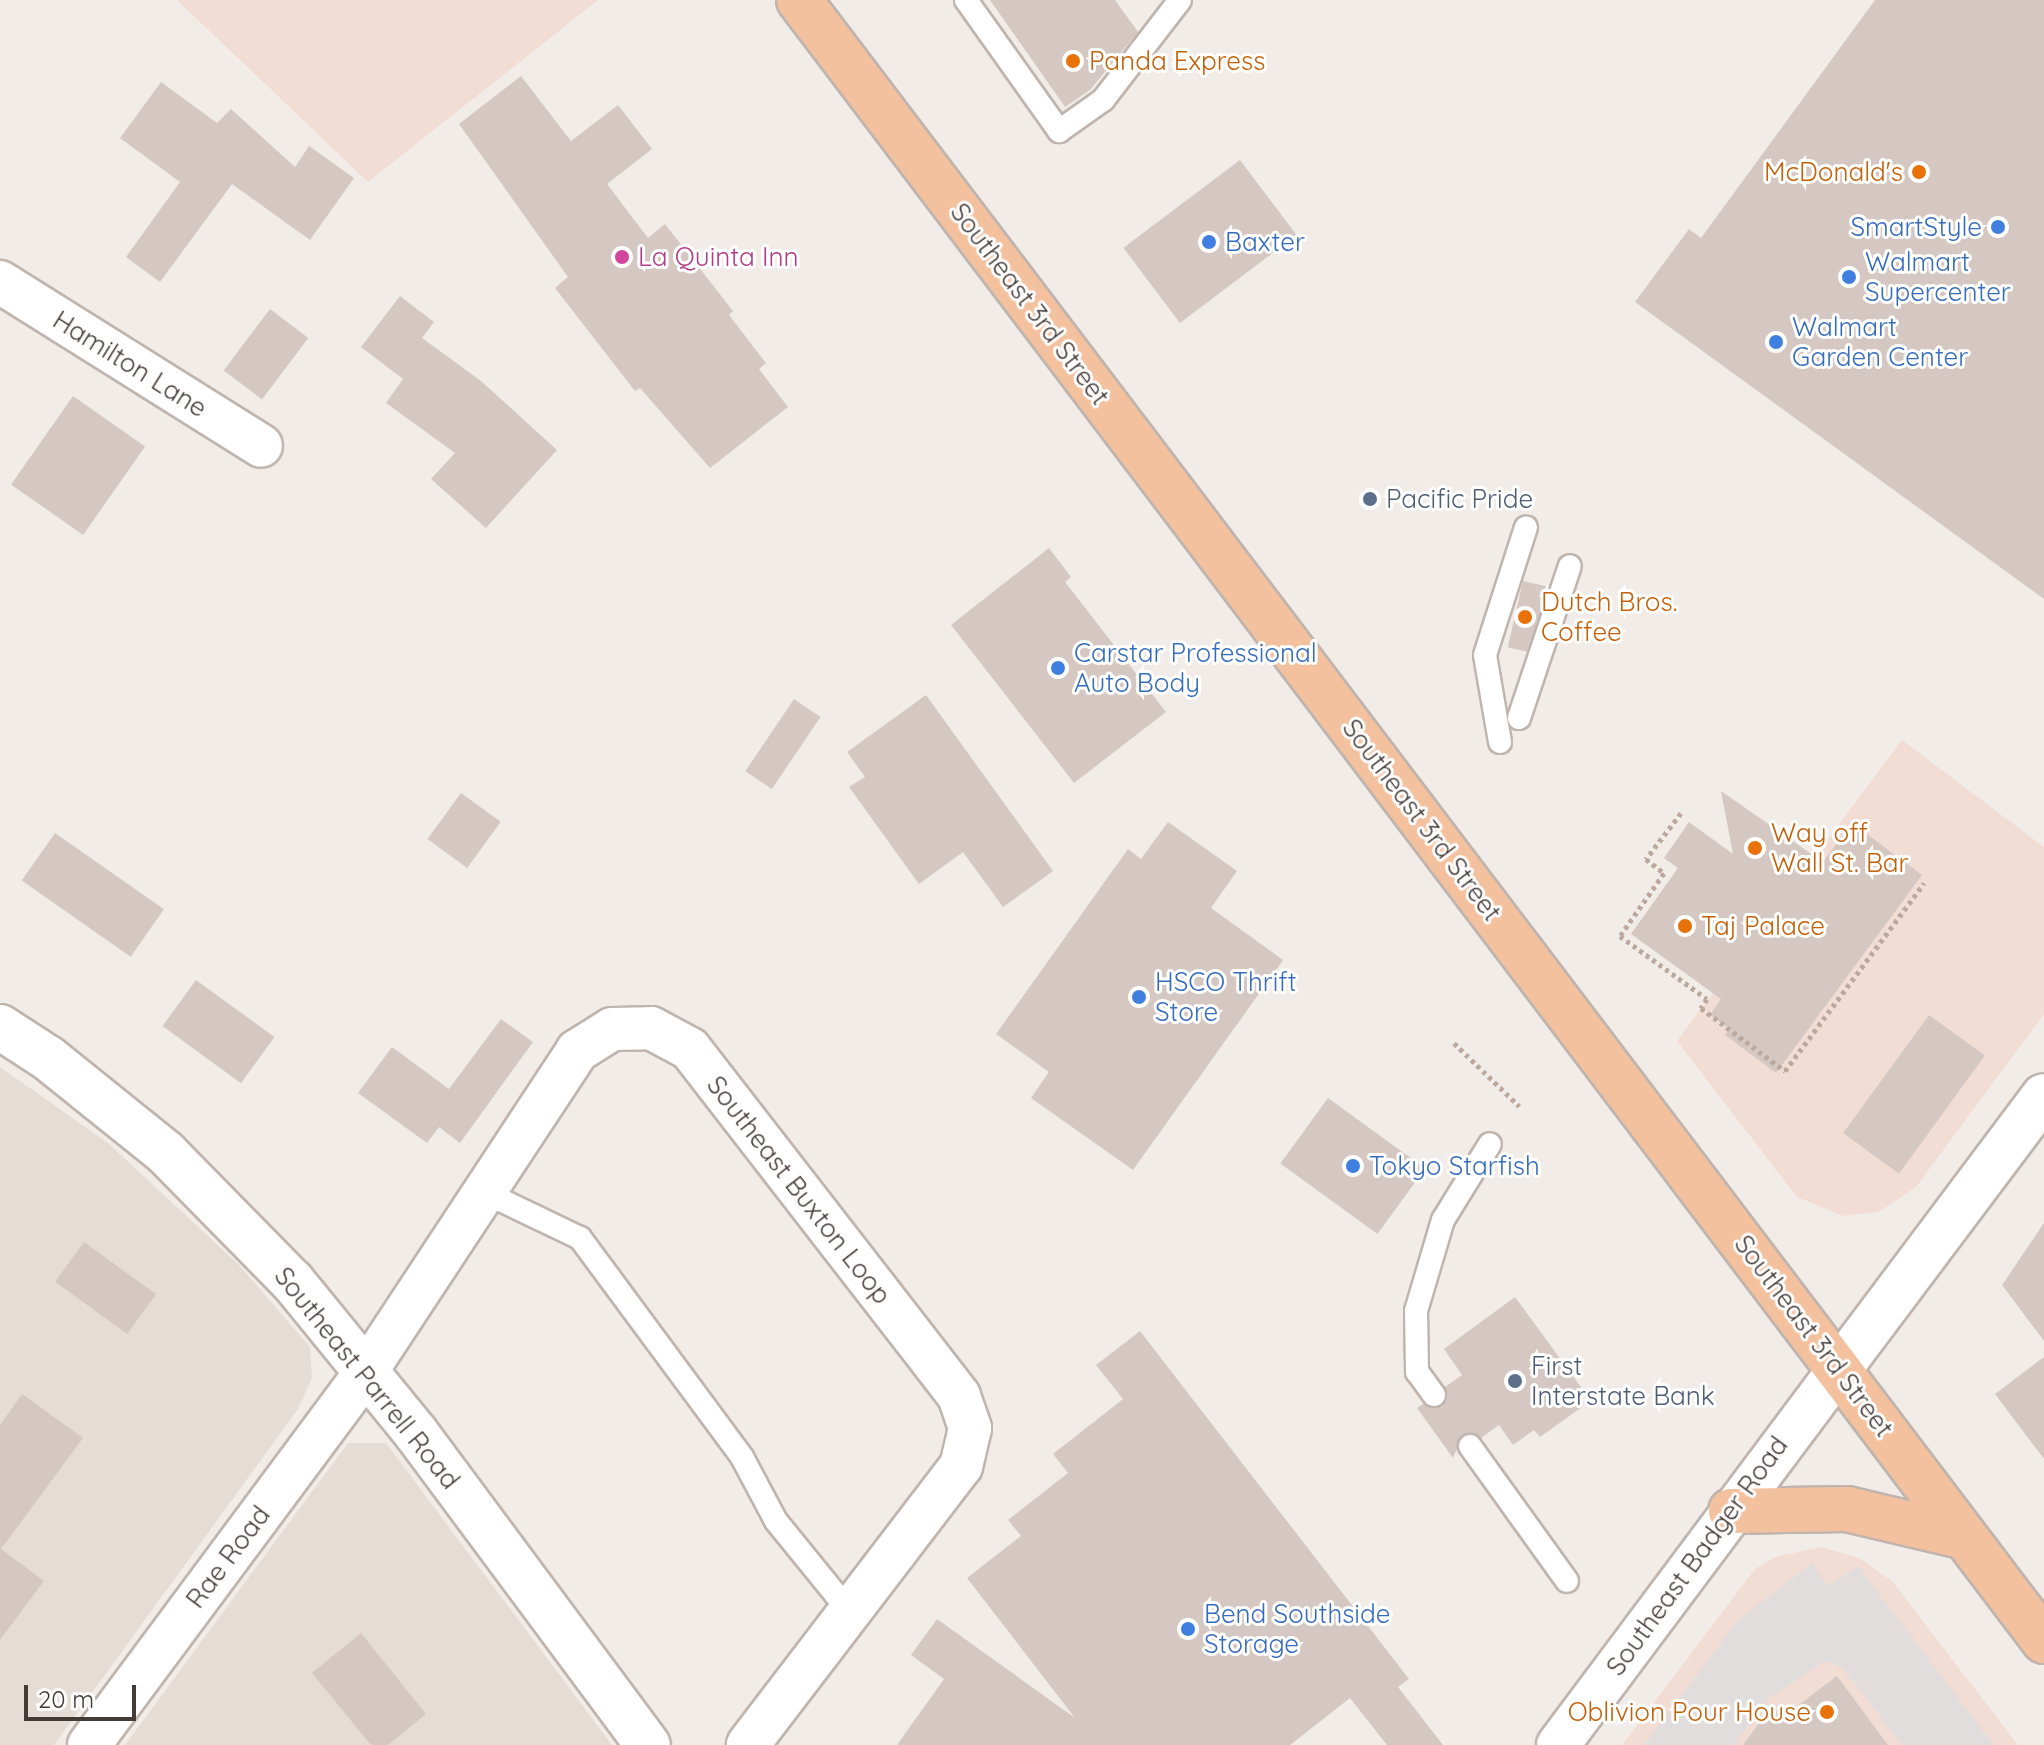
<!DOCTYPE html>
<html>
<head>
<meta charset="utf-8">
<style>
  body { margin:0 }
  #map { position:relative; width:2044px; height:1745px; overflow:hidden; background:#f2ece8; font-family:Quicksand,sans-serif }
  div>[style] { position:absolute }
  .residential>* { inset:0; background:#e5dcd6 }
  .commercial>* { inset:0; background:#f2ddd5 }
  .parking>* { inset:0; background:#e1dddc }
  .building>* { inset:0; background:#d5c7c1; transform-origin:0 0 }
  .path>* { height:5px; margin-top:-2.5px; transform-origin:0; background:repeating-linear-gradient(90deg,#bda89e 0 4px,transparent 0 8px) }
  .roads { filter:drop-shadow(2px 0 #bfb4ae) drop-shadow(-2px 0 #bfb4ae) drop-shadow(0 2px #bfb4ae) drop-shadow(0 -2px #bfb4ae) }
  .service>* { height:22px; margin:-11px; padding:0 11px; transform-origin:11px; border-radius:11px; background:#fff }
  .minor>* { height:42px; margin:-21px; padding:0 21px; transform-origin:21px; border-radius:21px; background:#fff }
  .tertiary>* { height:44px; margin:-22px; padding:0 22px; transform-origin:22px; border-radius:22px; background:#fff }
  .primary>* { height:44px; margin:-22px; padding:0 22px; transform-origin:22px; border-radius:22px; background:#f4c19f }
  .dots>* { width:22px; height:22px; translate:-50% -50%; box-sizing:border-box; border:4px solid #fff; border-radius:50% }
  span { translate:-50% -50%; white-space:nowrap; text-align:center; line-height:1.15; -webkit-text-stroke:6px #fff; paint-order:stroke }
  .food-label { font-size:26px; color:#c56008 }
  .left { translate:0 -50%; text-align:left }
  .right { translate:-100% -50%; text-align:right }
  .shop-label { font-size:26px; color:#366cbe }
  .hotel-label { font-size:26px; color:#b23c85 }
  .street-label { font-size:26px; color:#443b37 }
  .service-label { font-size:26px; color:#4e5e75 }
  .scale { position:absolute; left:24px; top:1685px; width:112px; height:36px; box-sizing:border-box; border:4px solid #443b37; border-top:0; padding-left:10px; font-size:24px; line-height:28px; white-space:nowrap; color:#443b37; -webkit-text-stroke:6px #fff; paint-order:stroke }
</style>
</head>
<body>
<div id="map">
  <div class="residential">
    <i style="clip-path:polygon(0 1067px,108px 1143px,239px 1265px,310px 1347px,312px 1378px,298px 1409px,54px 1745px,0 1745px)"></i>
    <i style="clip-path:polygon(348px 1443px,386px 1443px,612px 1745px,125px 1745px)"></i>
  </div>
  <div class="commercial">
    <i style="clip-path:polygon(177px 0,598px 0,368px 182px)"></i>
    <i style="clip-path:polygon(1902px 740px,2044px 847px,2044px 1014px,1916px 1187px,1879px 1212px,1843px 1216px,1797px 1197px,1677px 1041px)"></i>
    <i style="clip-path:polygon(1821px 1547px,1859px 1558px,1892px 1581px,2018px 1745px,1622px 1745px,1755px 1569px,1775px 1557px)"></i>
  </div>
  <div class="parking">
    <i style="clip-path:polygon(1812px 1563px,1828px 1586px,1858px 1566px,1994px 1745px,1902px 1745px,1842px 1667px,1825px 1661px,1768px 1699px,1734px 1745px,1644px 1745px,1738px 1620px)"></i>
  </div>
  <div class="building">
    <i style="clip-path:polygon(990px 0,1115px 0,1138px 32px,1090px 90px,1065px 107px)"></i>
    <i style="clip-path:polygon(1875px 0,2044px 0,2044px 599px,1635px 302px,1689px 229px,1701px 238px)"></i>
    <i style="clip-path:polygon(521px 76px,571px 141px,618px 105px,652px 149px,607px 184px,648px 238px,665px 224px,733px 311px,729px 315px,766px 363px,759px 369px,788px 407px,710px 468px,640px 388px,635px 391px,555px 288px,568px 277px,459px 124px)"></i>
    <i style="clip-path:polygon(161px 82px,217px 123px,231px 109px,295px 167px,309px 146px,354px 178px,310px 240px,232px 184px,160px 282px,126px 257px,180px 182px,120px 138px)"></i>
    <i style="left:1240px;top:160px;width:94px;height:146px;rotate:53deg"></i>
    <i style="clip-path:polygon(400px 296px,434px 322px,422px 338px,481px 381px,557px 450px,486px 528px,431px 479px,455px 453px,386px 403px,403px 379px,361px 347px)"></i>
    <i style="left:270px;top:309px;width:48px;height:77px;rotate:37deg"></i>
    <i style="left:73px;top:396px;width:88px;height:108px;rotate:35deg"></i>
    <i style="clip-path:polygon(1049px 548px,1071px 577px,1065px 582px,1166px 712px,1074px 783px,951px 625px)"></i>
    <i style="left:1523px;top:581px;width:26px;height:68px;rotate:13deg"></i>
    <i style="clip-path:polygon(926px 695px,1053px 871px,1003px 907px,963px 852px,919px 884px,849px 787px,865px 777px,847px 752px)"></i>
    <i style="left:794px;top:699px;width:32px;height:87px;rotate:34deg"></i>
    <i style="clip-path:polygon(1721px 791px,1823px 862px,1852px 823px,1922px 875px,1776px 1073px,1725px 1035px,1729px 1029px,1710px 1015px,1721px 999px,1631px 934px,1678px 868px,1664px 858px,1689px 822px,1733px 854px)"></i>
    <i style="left:461px;top:793px;width:49px;height:57px;rotate:36deg"></i>
    <i style="clip-path:polygon(1168px 822px,1237px 871px,1211px 908px,1283px 960px,1133px 1170px,1031px 1098px,1049px 1072px,996px 1034px,1128px 849px,1141px 859px)"></i>
    <i style="left:55px;top:833px;width:133px;height:58px;rotate:35deg"></i>
    <i style="left:196px;top:980px;width:97px;height:57px;rotate:36deg"></i>
    <i style="left:1929px;top:1015px;width:69px;height:146px;rotate:36deg"></i>
    <i style="clip-path:polygon(501px 1019px,533px 1042px,460px 1143px,439px 1127px,427px 1143px,358px 1093px,392px 1047px,449px 1089px)"></i>
    <i style="left:1328px;top:1098px;width:120px;height:81px;rotate:36deg"></i>
    <i style="clip-path:polygon(2044px 1223px,2044px 1341px,2002px 1285px)"></i>
    <i style="left:84px;top:1242px;width:89px;height:49px;rotate:36deg"></i>
    <i style="clip-path:polygon(1515px 1297px,1581px 1387px,1582px 1407px,1540px 1437px,1534px 1430px,1513px 1445px,1499px 1425px,1481px 1438px,1463px 1434px,1453px 1458px,1417px 1408px,1423px 1404px,1442px 1407px,1447px 1400px,1445px 1387px,1462px 1375px,1444px 1349px)"></i>
    <i style="clip-path:polygon(1140px 1331px,1409px 1679px,1398px 1687px,1443px 1745px,1387px 1745px,1350px 1698px,1290px 1745px,897px 1745px,944px 1679px,911px 1655px,937px 1619px,1075px 1718px,967px 1578px,1021px 1536px,1008px 1520px,1068px 1473px,1053px 1454px,1123px 1399px,1096px 1365px)"></i>
    <i style="clip-path:polygon(2044px 1357px,2044px 1459px,1995px 1394px)"></i>
    <i style="clip-path:polygon(22px 1394px,83px 1438px,1px 1549px,44px 1581px,0 1640px,0 1425px)"></i>
    <i style="clip-path:polygon(361px 1633px,426px 1714px,388px 1745px,371px 1745px,312px 1673px)"></i>
    <i style="clip-path:polygon(1837px 1676px,1888px 1745px,1743px 1745px,1771px 1707px,1784px 1716px)"></i>
  </div>
  <div class="path">
    <i style="left:1681px;top:813px;width:58px;rotate:127.3deg"></i>
    <i style="left:1646px;top:859px;width:23px;rotate:38deg"></i>
    <i style="left:1664px;top:873px;width:77px;rotate:124.9deg"></i>
    <i style="left:1620px;top:936px;width:107px;rotate:35.9deg"></i>
    <i style="left:1707px;top:999px;width:11px;rotate:124deg"></i>
    <i style="left:1701px;top:1008px;width:105px;rotate:36.9deg"></i>
    <i style="left:1785px;top:1071px;width:234px;rotate:-53.5deg"></i>
    <i style="left:1454px;top:1043px;width:91px;rotate:44.1deg"></i>
  </div>
  <div class="roads">
    <div class="service">
      <i style="left:966px;top:0;width:161px;rotate:54.6deg"></i>
      <i style="left:1059px;top:131px;width:54px;rotate:-35.2deg"></i>
      <i style="left:1103px;top:100px;width:126px;rotate:-52.4deg"></i>
      <i style="left:1519px;top:718px;width:160px;rotate:-71.5deg"></i>
      <i style="left:1500px;top:742px;width:88px;rotate:-99.8deg"></i>
      <i style="left:1485px;top:655px;width:134px;rotate:-72.2deg"></i>
      <i style="left:484px;top:1192px;width:106px;rotate:25.6deg"></i>
      <i style="left:580px;top:1238px;width:272px;rotate:53.5deg"></i>
      <i style="left:742px;top:1457px;width:72px;rotate:62deg"></i>
      <i style="left:776px;top:1521px;width:117px;rotate:50.9deg"></i>
      <i style="left:1434px;top:1395px;width:29px;rotate:-126deg"></i>
      <i style="left:1417px;top:1372px;width:61px;rotate:-90.9deg"></i>
      <i style="left:1416px;top:1311px;width:95px;rotate:-73.5deg"></i>
      <i style="left:1443px;top:1220px;width:89px;rotate:-58.3deg"></i>
      <i style="left:1470px;top:1446px;width:166px;rotate:54.3deg"></i>
    </div>
    <div class="minor">
      <i style="left:0;top:282px;width:308px;rotate:32.1deg"></i>
      <i style="left:89px;top:1745px;width:467px;rotate:-53.4deg"></i>
      <i style="left:367px;top:1370px;width:382px;rotate:-56.6deg"></i>
      <i style="left:577px;top:1051px;width:41px;rotate:-32.2deg"></i>
      <i style="left:612px;top:1029px;width:39px;rotate:-1deg"></i>
      <i style="left:651px;top:1028px;width:44px;rotate:28.3deg"></i>
      <i style="left:690px;top:1049px;width:439px;rotate:52.2deg"></i>
      <i style="left:959px;top:1396px;width:34px;rotate:71deg"></i>
      <i style="left:970px;top:1428px;width:39px;rotate:103deg"></i>
      <i style="left:961px;top:1466px;width:351px;rotate:127.4deg"></i>
      <i style="left:1558px;top:1745px;width:469px;rotate:-53.2deg"></i>
    </div>
    <div class="tertiary">
      <i style="left:0;top:1027px;width:57px;rotate:32.9deg"></i>
      <i style="left:48px;top:1058px;width:151px;rotate:38.8deg"></i>
      <i style="left:166px;top:1153px;width:180px;rotate:45.5deg"></i>
      <i style="left:292px;top:1281px;width:196px;rotate:50.8deg"></i>
      <i style="left:416px;top:1433px;width:389px;rotate:53.4deg"></i>
      <i style="left:1839px;top:1369px;width:341px;rotate:-53.1deg"></i>
    </div>
    <div class="primary">
      <i style="left:799px;top:0;width:2060px;rotate:52.81deg"></i>
      <i style="left:1731px;top:1511px;width:116px;rotate:-1deg"></i>
      <i style="left:1847px;top:1509px;width:121px;rotate:13.3deg"></i>
    </div>
  </div>
  <div class="dots">
    <i style="left:1073px;top:61px;background:#e8710a"></i>
    <i style="left:1919px;top:172px;background:#e8710a"></i>
    <i style="left:1998px;top:227px;background:#3f7fe0"></i>
    <i style="left:1209px;top:242px;background:#3f7fe0"></i>
    <i style="left:622px;top:257px;background:#d1479c"></i>
    <i style="left:1849px;top:277px;background:#3f7fe0"></i>
    <i style="left:1776px;top:342px;background:#3f7fe0"></i>
    <i style="left:1370px;top:499px;background:#5c6f8a"></i>
    <i style="left:1525px;top:617px;background:#e8710a"></i>
    <i style="left:1058px;top:668px;background:#3f7fe0"></i>
    <i style="left:1755px;top:848px;background:#e8710a"></i>
    <i style="left:1685px;top:926px;background:#e8710a"></i>
    <i style="left:1139px;top:997px;background:#3f7fe0"></i>
    <i style="left:1353px;top:1166px;background:#3f7fe0"></i>
    <i style="left:1515px;top:1381px;background:#5c6f8a"></i>
    <i style="left:1188px;top:1629px;background:#3f7fe0"></i>
    <i style="left:1827px;top:1712px;background:#e8710a"></i>
  </div>
  <div class="food-label">
    <span class="left" style="left:1089px;top:61px">Panda Express</span>
    <span class="right" style="left:1903px;top:172px">McDonald's</span>
    <span class="left" style="left:1541px;top:617px">Dutch Bros.<br>Coffee</span>
    <span class="left" style="left:1771px;top:848px">Way off<br>Wall St. Bar</span>
    <span class="left" style="left:1701px;top:926px">Taj Palace</span>
    <span class="right" style="left:1811px;top:1712px">Oblivion Pour House</span>
  </div>
  <div class="shop-label">
    <span class="right" style="left:1982px;top:227px">SmartStyle</span>
    <span class="left" style="left:1225px;top:242px">Baxter</span>
    <span class="left" style="left:1865px;top:277px">Walmart<br>Supercenter</span>
    <span class="left" style="left:1792px;top:342px">Walmart<br>Garden Center</span>
    <span class="left" style="left:1074px;top:668px">Carstar Professional<br>Auto Body</span>
    <span class="left" style="left:1155px;top:997px">HSCO Thrift<br>Store</span>
    <span class="left" style="left:1369px;top:1166px">Tokyo Starfish</span>
    <span class="left" style="left:1204px;top:1629px">Bend Southside<br>Storage</span>
  </div>
  <div class="hotel-label">
    <span class="left" style="left:638px;top:257px">La Quinta Inn</span>
  </div>
  <div class="street-label">
    <span style="left:1030px;top:304px;rotate:53deg">Southeast 3rd Street</span>
    <span style="left:130px;top:364px;rotate:32deg">Hamilton Lane</span>
    <span style="left:1422px;top:820px;rotate:53deg">Southeast 3rd Street</span>
    <span style="left:799px;top:1190px;rotate:52deg">Southeast Buxton Loop</span>
    <span style="left:1814px;top:1336px;rotate:53deg">Southeast 3rd Street</span>
    <span style="left:367px;top:1378px;rotate:51deg">Southeast Parrell Road</span>
    <span style="left:1697px;top:1556px;rotate:-54deg">Southeast Badger Road</span>
    <span style="left:228px;top:1557px;rotate:-53deg">Rae Road</span>
  </div>
  <div class="service-label">
    <span class="left" style="left:1386px;top:499px">Pacific Pride</span>
    <span class="left" style="left:1531px;top:1381px">First<br>Interstate Bank</span>
  </div>
  <div class="scale">20 m</div>
</div>
</body>
</html>
